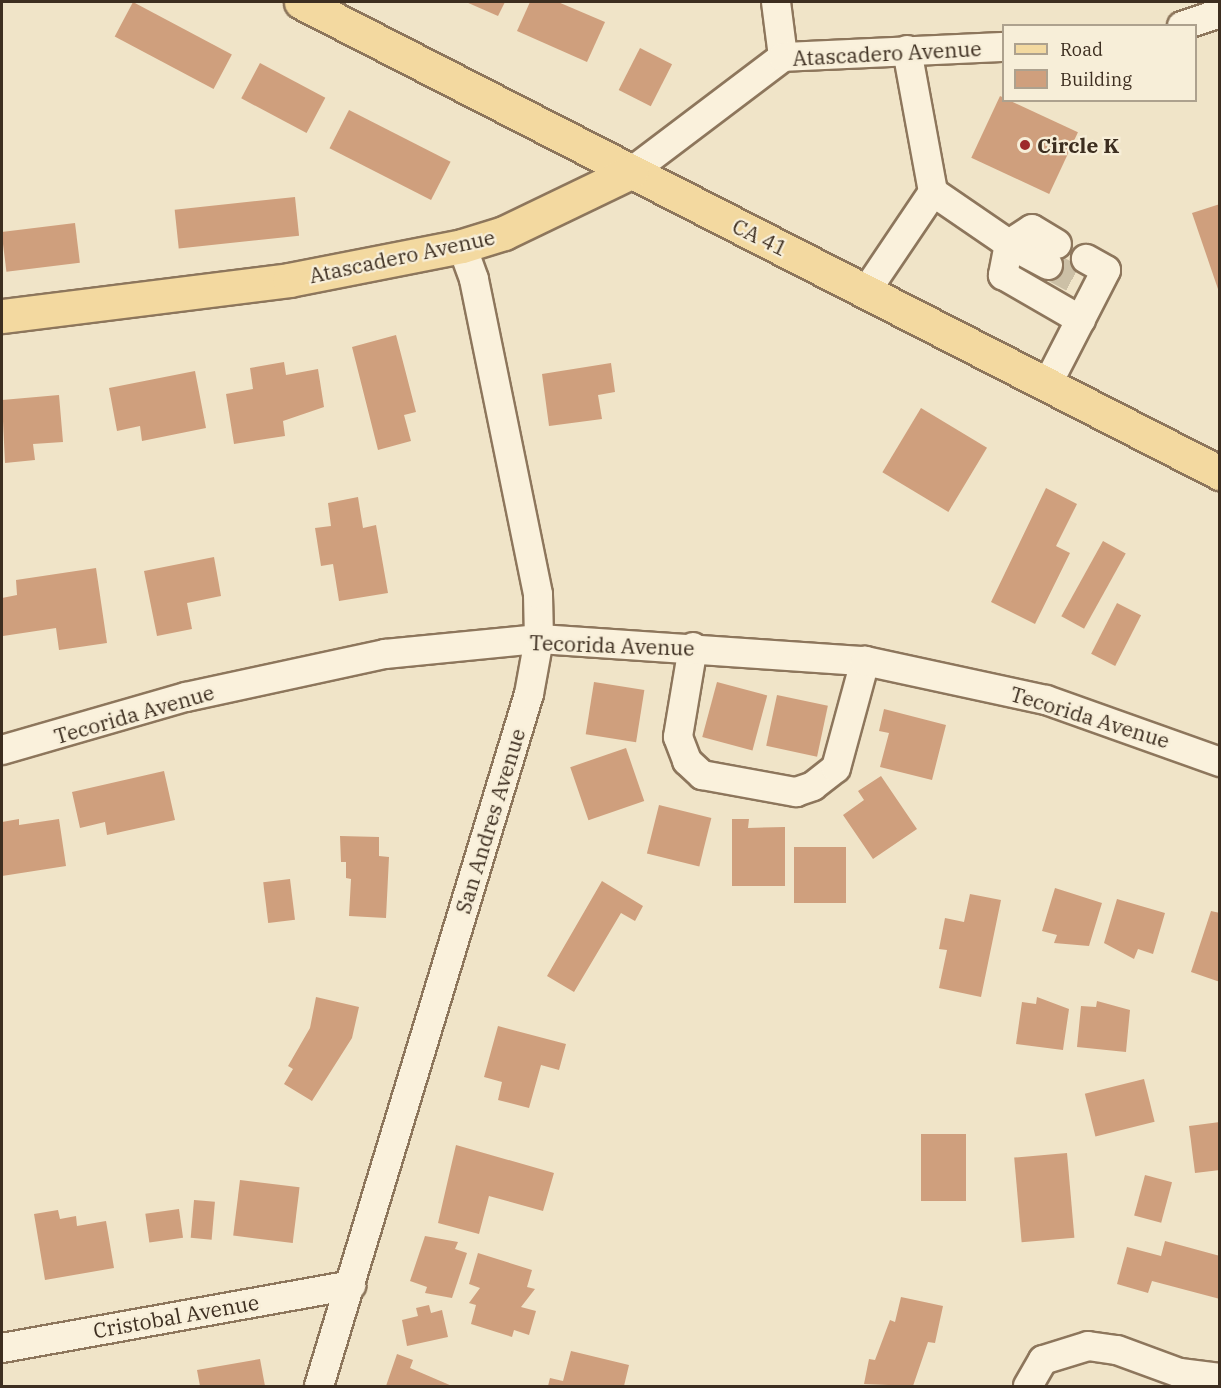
<!DOCTYPE html>
<html>
<head>
<meta charset="utf-8">
<style>
  body { margin:0 }
  #map { position:relative; width:1221px; height:1388px; overflow:hidden; background:#f0e4c8; font-family:"IBM Plex Serif",serif }
  div>[style] { position:absolute }
  .building>* { inset:0; background:#cf9f7d; transform-origin:0 0 }
  .minor-tunnel>* { height:28px; margin-top:-14px; transform-origin:0; background:repeating-linear-gradient(90deg,#ccc0a6 0 28px,transparent 0 42px) }
  .roads { filter:drop-shadow(2px 0 #8d765c) drop-shadow(-2px 0 #8d765c) drop-shadow(0 2px #8d765c) drop-shadow(0 -2px #8d765c) }
  .minor>* { height:28px; margin:-14px; padding:0 14px; transform-origin:14px; border-radius:14px; background:#faf1dc }
  .major>* { height:33px; margin:-16.5px; padding:0 16.5px; transform-origin:16.5px; border-radius:16.5px; background:#f3d9a0 }
  .dots>* { width:16px; height:16px; translate:-50% -50%; box-sizing:border-box; border:3px solid #f7eed8; border-radius:50% }
  span { translate:-50% -50%; white-space:nowrap; text-align:center; line-height:1.15; -webkit-text-stroke:4.5px #f7eed8; paint-order:stroke }
  .street-label { font-size:21px; color:#3d2e20 }
  .poi-label { font-size:21px; color:#3d2e20; font-weight:700 }
  .left { translate:0 -50%; text-align:left }
  .frame { position:absolute; inset:0; border:3px solid #3d2e20; pointer-events:none }
  .legend { position:absolute; left:1002px; top:24px; width:195px; height:78px; box-sizing:border-box; background:#f7eed8; border:2px solid #ada18e; margin:0; padding:8px 10px; list-style:none; font-size:18px; color:#3d2e20 }
  .legend li { display:flex; align-items:center; gap:12px; height:30px }
  .legend b { width:30px; border:2px solid #ada18e }
</style>
</head>
<body>
<div id="map">
  <div class="building">
    <i style="left:133px;top:2px;width:112px;height:39px;rotate:28deg"></i>
    <i style="clip-path:polygon(466px 2px,505px 2px,498px 16px)"></i>
    <i style="clip-path:polygon(530px 2px,558px 2px,605px 22px,587px 62px,517px 31px)"></i>
    <i style="left:640px;top:48px;width:36px;height:47px;rotate:27deg"></i>
    <i style="left:260px;top:63px;width:74px;height:40px;rotate:28deg"></i>
    <i style="left:1000px;top:96px;width:86px;height:68px;rotate:25deg"></i>
    <i style="left:349px;top:110px;width:114px;height:43px;rotate:27deg"></i>
    <i style="left:295px;top:197px;width:39px;height:121px;rotate:84deg"></i>
    <i style="clip-path:polygon(1220px 204px,1220px 292px,1219px 292px,1192px 213px)"></i>
    <i style="left:75px;top:223px;width:40px;height:74px;rotate:83deg"></i>
    <i style="clip-path:polygon(396px 335px,416px 412px,404px 415px,411px 441px,378px 450px,352px 347px)"></i>
    <i style="clip-path:polygon(284px 362px,286px 375px,318px 369px,324px 407px,283px 421px,285px 436px,234px 444px,226px 394px,253px 389px,250px 368px)"></i>
    <i style="clip-path:polygon(611px 363px,615px 392px,598px 395px,602px 419px,549px 426px,542px 374px)"></i>
    <i style="clip-path:polygon(195px 371px,206px 428px,142px 441px,140px 426px,117px 431px,109px 388px)"></i>
    <i style="clip-path:polygon(59px 395px,63px 442px,33px 444px,35px 460px,5px 463px,2px 400px)"></i>
    <i style="left:921px;top:408px;width:77px;height:75px;rotate:31deg"></i>
    <i style="clip-path:polygon(1046px 488px,1077px 504px,1056px 546px,1070px 553px,1035px 624px,991px 602px)"></i>
    <i style="clip-path:polygon(358px 497px,363px 528px,376px 525px,388px 593px,339px 601px,333px 564px,321px 566px,315px 528px,331px 526px,328px 503px)"></i>
    <i style="left:1103px;top:541px;width:26px;height:86px;rotate:29deg"></i>
    <i style="clip-path:polygon(214px 557px,221px 596px,187px 603px,192px 629px,157px 636px,144px 571px)"></i>
    <i style="clip-path:polygon(96px 568px,107px 643px,59px 650px,56px 628px,3px 636px,2px 598px,17px 595px,16px 580px)"></i>
    <i style="left:1117px;top:603px;width:27px;height:57px;rotate:27deg"></i>
    <i style="left:594px;top:682px;width:51px;height:53px;rotate:9deg"></i>
    <i style="left:717px;top:682px;width:52px;height:57px;rotate:15deg"></i>
    <i style="left:777px;top:695px;width:52px;height:52px;rotate:12deg"></i>
    <i style="clip-path:polygon(884px 709px,946px 725px,932px 780px,880px 767px,889px 733px,879px 731px)"></i>
    <i style="left:626px;top:748px;width:56px;height:59px;rotate:71deg"></i>
    <i style="clip-path:polygon(164px 771px,175px 820px,107px 835px,105px 822px,80px 828px,72px 792px)"></i>
    <i style="clip-path:polygon(881px 776px,917px 829px,873px 859px,843px 815px,864px 800px,858px 791px)"></i>
    <i style="left:659px;top:805px;width:54px;height:50px;rotate:14deg"></i>
    <i style="clip-path:polygon(19px 819px,19px 825px,59px 819px,66px 866px,2px 876px,2px 822px)"></i>
    <i style="clip-path:polygon(732px 819px,749px 819px,748px 828px,785px 827px,785px 886px,732px 886px)"></i>
    <i style="clip-path:polygon(340px 836px,379px 837px,379px 856px,389px 857px,386px 918px,349px 916px,351px 879px,346px 878px,346px 862px,341px 862px)"></i>
    <i style="left:794px;top:847px;width:52px;height:56px"></i>
    <i style="left:290px;top:879px;width:41px;height:27px;rotate:83deg"></i>
    <i style="clip-path:polygon(602px 881px,643px 906px,635px 921px,621px 913px,574px 992px,547px 976px)"></i>
    <i style="clip-path:polygon(1055px 888px,1102px 903px,1089px 946px,1054px 943px,1057px 935px,1042px 931px)"></i>
    <i style="clip-path:polygon(970px 894px,1001px 900px,981px 997px,939px 988px,947px 950px,939px 949px,945px 918px,964px 922px)"></i>
    <i style="clip-path:polygon(1117px 899px,1165px 913px,1153px 954px,1138px 949px,1134px 959px,1104px 943px)"></i>
    <i style="clip-path:polygon(1211px 911px,1220px 913px,1220px 982px,1191px 972px)"></i>
    <i style="clip-path:polygon(316px 997px,359px 1007px,352px 1038px,312px 1101px,284px 1084px,293px 1069px,288px 1066px,310px 1028px)"></i>
    <i style="clip-path:polygon(1037px 997px,1069px 1009px,1063px 1050px,1016px 1044px,1022px 1002px,1036px 1004px)"></i>
    <i style="clip-path:polygon(1097px 1001px,1130px 1010px,1126px 1052px,1077px 1047px,1081px 1006px,1096px 1007px)"></i>
    <i style="clip-path:polygon(498px 1026px,566px 1044px,559px 1070px,541px 1065px,529px 1108px,498px 1100px,502px 1082px,484px 1077px)"></i>
    <i style="left:1144px;top:1079px;width:44px;height:61px;rotate:76deg"></i>
    <i style="clip-path:polygon(1220px 1122px,1220px 1170px,1195px 1173px,1189px 1126px)"></i>
    <i style="left:921px;top:1134px;width:45px;height:67px"></i>
    <i style="clip-path:polygon(456px 1145px,554px 1173px,543px 1211px,489px 1196px,479px 1234px,438px 1223px)"></i>
    <i style="left:1067px;top:1153px;width:85px;height:53px;rotate:85deg"></i>
    <i style="left:1145px;top:1175px;width:28px;height:42px;rotate:15deg"></i>
    <i style="left:240px;top:1180px;width:60px;height:56px;rotate:7deg"></i>
    <i style="left:194px;top:1200px;width:21px;height:38px;rotate:5deg"></i>
    <i style="left:179px;top:1209px;width:29px;height:34px;rotate:82deg"></i>
    <i style="clip-path:polygon(58px 1210px,60px 1219px,76px 1216px,77px 1226px,106px 1221px,114px 1268px,45px 1280px,34px 1214px)"></i>
    <i style="clip-path:polygon(425px 1236px,458px 1242px,455px 1249px,467px 1253px,452px 1298px,425px 1293px,427px 1287px,410px 1281px)"></i>
    <i style="clip-path:polygon(1165px 1241px,1220px 1256px,1220px 1299px,1152px 1281px,1148px 1293px,1117px 1284px,1127px 1247px,1161px 1256px)"></i>
    <i style="clip-path:polygon(478px 1253px,532px 1270px,527px 1287px,535px 1289px,521px 1307px,536px 1311px,529px 1335px,514px 1330px,512px 1337px,471px 1324px,476px 1305px,469px 1303px,480px 1288px,469px 1284px)"></i>
    <i style="clip-path:polygon(901px 1297px,943px 1306px,935px 1343px,928px 1342px,913px 1386px,864px 1384px,869px 1359px,875px 1360px,890px 1320px,895px 1322px)"></i>
    <i style="clip-path:polygon(429px 1305px,431px 1313px,442px 1310px,448px 1337px,407px 1346px,402px 1320px,418px 1316px,416px 1308px)"></i>
    <i style="clip-path:polygon(571px 1351px,629px 1365px,624px 1386px,548px 1386px,550px 1378px,563px 1381px)"></i>
    <i style="clip-path:polygon(397px 1354px,413px 1360px,410px 1368px,452px 1386px,386px 1386px)"></i>
    <i style="clip-path:polygon(260px 1359px,265px 1386px,200px 1386px,197px 1370px)"></i>
  </div>
  <div class="minor-tunnel">
    <i style="left:1048px;top:265px;width:30px;rotate:28deg"></i>
  </div>
  <div class="roads">
    <div class="minor">
      <i style="left:776px;top:2px;width:55px;rotate:82.7deg"></i>
      <i style="left:1182px;top:26px;width:40px;rotate:-18.9deg"></i>
      <i style="left:907px;top:50px;width:144px;rotate:79.6deg"></i>
      <i style="left:631px;top:172px;width:191px;rotate:-37.1deg"></i>
      <i style="left:783px;top:57px;width:221px;rotate:-2.6deg"></i>
      <i style="left:1048px;top:265px;width:44px;rotate:-151.7deg"></i>
      <i style="left:1009px;top:244px;width:32px;rotate:101deg"></i>
      <i style="left:1003px;top:275px;width:90px;rotate:30deg"></i>
      <i style="left:867px;top:290px;width:118px;rotate:-56deg"></i>
      <i style="left:933px;top:192px;width:92px;rotate:34.4deg"></i>
      <i style="left:1009px;top:244px;width:27px;rotate:-33deg"></i>
      <i style="left:1032px;top:229px;width:29px;rotate:31deg"></i>
      <i style="left:1047px;top:385px;width:129px;rotate:-62.8deg"></i>
      <i style="left:1106px;top:270px;width:23px;rotate:-151deg"></i>
      <i style="left:693px;top:647px;width:91px;rotate:99.5deg"></i>
      <i style="left:678px;top:737px;width:26px;rotate:69deg"></i>
      <i style="left:687px;top:761px;width:21px;rotate:43deg"></i>
      <i style="left:702px;top:775px;width:96px;rotate:10.3deg"></i>
      <i style="left:796px;top:792px;width:18px;rotate:-19deg"></i>
      <i style="left:813px;top:786px;width:29px;rotate:-38deg"></i>
      <i style="left:836px;top:768px;width:111px;rotate:-74.8deg"></i>
      <i style="left:2px;top:750px;width:191px;rotate:-16.1deg"></i>
      <i style="left:186px;top:697px;width:204px;rotate:-12.2deg"></i>
      <i style="left:385px;top:654px;width:155px;rotate:-5.6deg"></i>
      <i style="left:539px;top:639px;width:327px;rotate:3.9deg"></i>
      <i style="left:865px;top:661px;width:185px;rotate:12.2deg"></i>
      <i style="left:1046px;top:700px;width:185px;rotate:19.6deg"></i>
      <i style="left:2px;top:1348px;width:355px;rotate:-10.2deg"></i>
      <i style="left:319px;top:1386px;width:723px;rotate:-73.12deg"></i>
      <i style="left:529px;top:694px;width:56px;rotate:-79.7deg"></i>
      <i style="left:539px;top:639px;width:45px;rotate:-91.3deg"></i>
      <i style="left:538px;top:594px;width:321px;rotate:-101.5deg"></i>
      <i style="left:474px;top:279px;width:35px;rotate:-110deg"></i>
      <i style="left:1028px;top:1386px;width:30px;rotate:-60deg"></i>
      <i style="left:1043px;top:1360px;width:47px;rotate:-17.3deg"></i>
      <i style="left:1088px;top:1346px;width:29px;rotate:8deg"></i>
      <i style="left:1117px;top:1350px;width:67px;rotate:20.1deg"></i>
      <i style="left:1180px;top:1373px;width:40px;rotate:7.1deg"></i>
    </div>
    <div class="major">
      <i style="left:301px;top:2px;width:1033px;rotate:27.14deg"></i>
      <i style="left:2px;top:316px;width:289px;rotate:-7.1deg"></i>
      <i style="left:289px;top:280px;width:176px;rotate:-11.1deg"></i>
      <i style="left:462px;top:246px;width:44px;rotate:-17.2deg"></i>
      <i style="left:504px;top:233px;width:141px;rotate:-25.7deg"></i>
    </div>
  </div>
  <div class="dots">
    <i style="left:1025px;top:145px;background:#9e2a2b"></i>
  </div>
  <div class="street-label">
    <span style="left:887px;top:53px;rotate:-3deg">Atascadero Avenue</span>
    <span style="left:760px;top:237px;rotate:26deg">CA 41</span>
    <span style="left:402px;top:256px;rotate:-12deg">Atascadero Avenue</span>
    <span style="left:612px;top:645px;rotate:2deg">Tecorida Avenue</span>
    <span style="left:134px;top:714px;rotate:-16deg">Tecorida Avenue</span>
    <span style="left:1090px;top:717px;rotate:17deg">Tecorida Avenue</span>
    <span style="left:490px;top:821px;rotate:-73deg">San Andres Avenue</span>
    <span style="left:176px;top:1316px;rotate:-10deg">Cristobal Avenue</span>
  </div>
  <div class="poi-label">
    <span class="left" style="left:1037px;top:145px">Circle K</span>
  </div>
  <div class="frame"></div>
  <ul class="legend">
  <li><b style="height:8px;background:#f3d9a0"></b>Road</li>
  <li><b style="height:16px;background:#cf9f7d"></b>Building</li>
  </ul>
</div>
</body>
</html>
